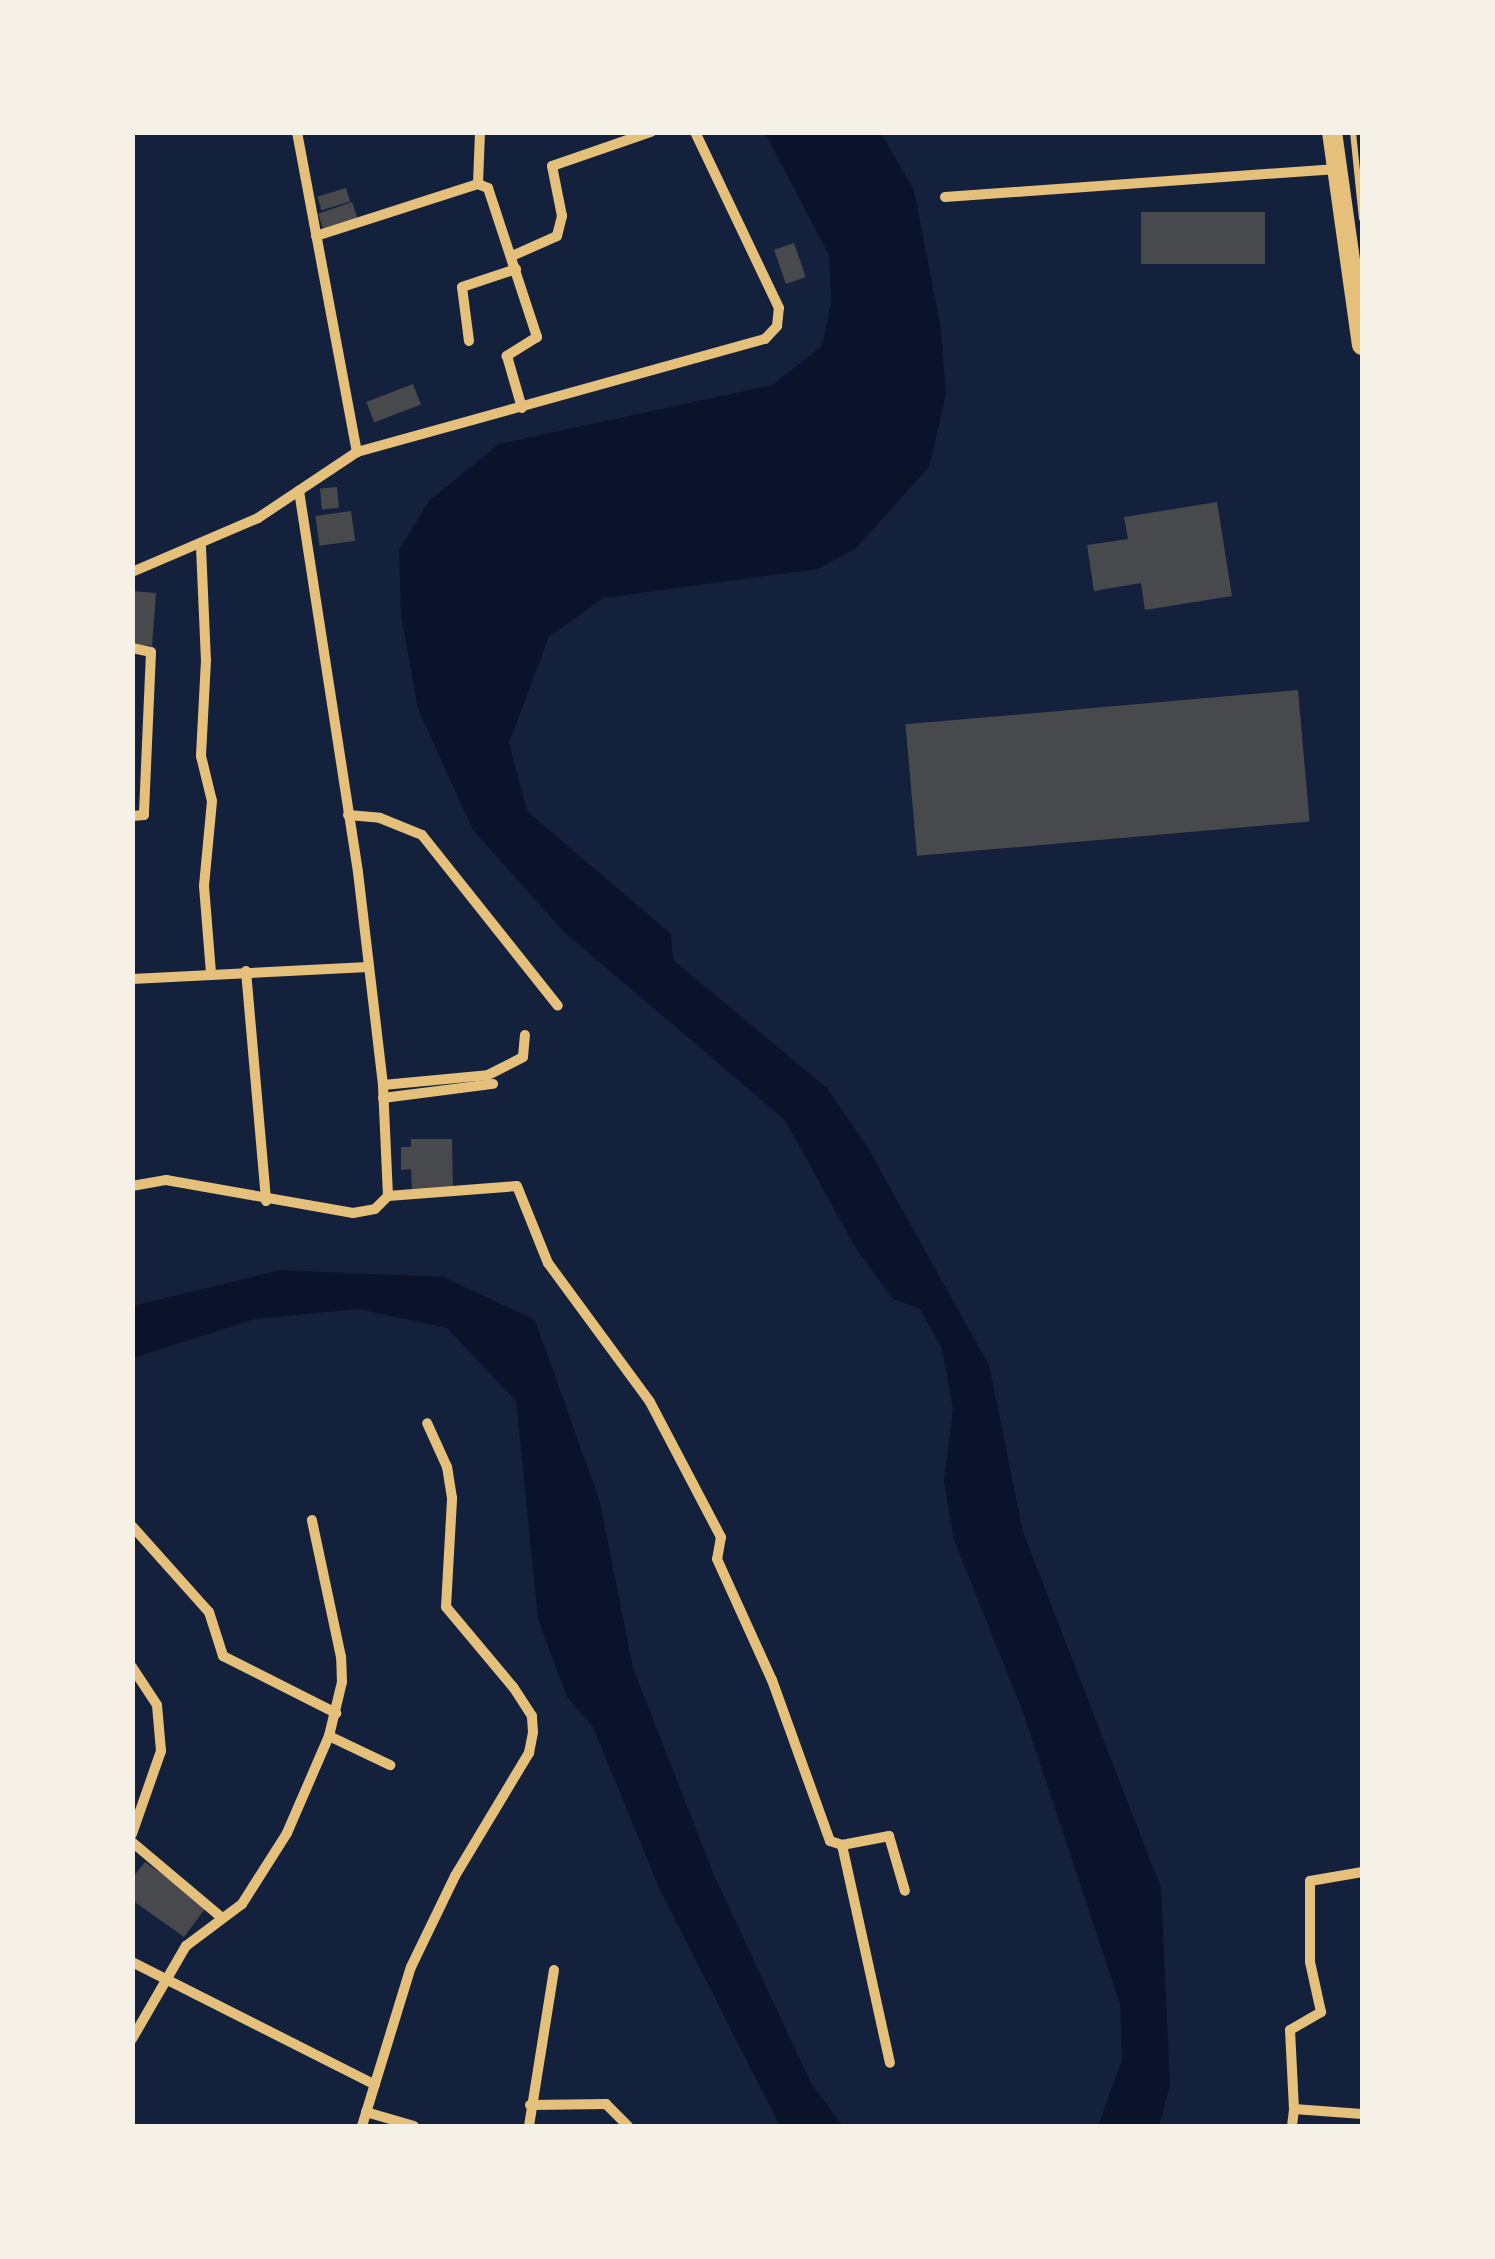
<!DOCTYPE html>
<html>
<head>
<meta charset="utf-8">
<style>
  body { margin:0 }
  #map { position:relative; width:1495px; height:2259px; overflow:hidden; background:#14213d; font-family:"Fira Sans",sans-serif }
  div>[style] { position:absolute }
  .water>* { inset:0; background:#0b132b }
  .building>* { inset:0; background:#48494c; transform-origin:0 0 }
  .service>* { height:6px; margin:-3px; padding:0 3px; transform-origin:3px; border-radius:3px; background:#e5c07b }
  .minor>* { height:10px; margin:-5px; padding:0 5px; transform-origin:5px; border-radius:5px; background:#e5c07b }
  .primary>* { height:20px; margin:-10px; padding:0 10px; transform-origin:10px; border-radius:10px; background:#e5c07b }
  span { translate:-50% -50%; white-space:nowrap; text-align:center; line-height:1.15; -webkit-text-stroke:8px #f6f1e7; paint-order:stroke }
  .frame { position:absolute; inset:0; border:135px solid #f6f1e7; pointer-events:none }
</style>
</head>
<body>
<div id="map">
  <div class="water">
    <i style="clip-path:polygon(765px 133px,881px 133px,914px 190px,941px 329px,946px 394px,929px 467px,855px 549px,818px 569px,603px 598px,549px 637px,509px 743px,527px 811px,671px 934px,673px 960px,827px 1088px,868px 1148px,989px 1365px,1023px 1532px,1161px 1888px,1170px 2085px,1159px 2126px,1098px 2126px,1122px 2060px,1120px 2004px,1023px 1712px,954px 1540px,944px 1481px,953px 1409px,942px 1349px,920px 1309px,893px 1299px,855px 1247px,785px 1120px,564px 932px,473px 830px,418px 709px,401px 615px,399px 550px,429px 501px,499px 444px,772px 385px,822px 346px,831px 303px,829px 255px)"></i>
    <i style="clip-path:polygon(280px 1270px,444px 1277px,535px 1320px,600px 1502px,633px 1668px,714px 1875px,812px 2085px,843px 2126px,779px 2124px,660px 1890px,593px 1727px,567px 1697px,538px 1619px,516px 1401px,447px 1328px,358px 1309px,255px 1319px,133px 1358px,133px 1306px)"></i>
  </div>
  <div class="building">
    <i style="left:346px;top:188px;width:14px;height:30px;rotate:73deg"></i>
    <i style="left:352px;top:202px;width:18px;height:36px;rotate:71deg"></i>
    <i style="left:1141px;top:212px;width:124px;height:52px"></i>
    <i style="left:794px;top:243px;width:36px;height:21px;rotate:71deg"></i>
    <i style="left:413px;top:384px;width:22px;height:50px;rotate:69deg"></i>
    <i style="left:337px;top:487px;width:21px;height:17px;rotate:85deg"></i>
    <i style="clip-path:polygon(1217px 502px,1232px 596px,1145px 610px,1141px 583px,1094px 591px,1087px 545px,1128px 539px,1124px 517px)"></i>
    <i style="left:351px;top:511px;width:30px;height:36px;rotate:82deg"></i>
    <i style="clip-path:polygon(132px 591px,156px 593px,152px 646px,132px 644px)"></i>
    <i style="left:1298px;top:690px;width:132px;height:394px;rotate:85deg"></i>
    <i style="clip-path:polygon(411px 1139px,452px 1139px,453px 1193px,412px 1194px,411px 1169px,401px 1170px,401px 1147px,411px 1147px)"></i>
    <i style="clip-path:polygon(145px 1862px,207px 1906px,184px 1937px,132px 1900px,132px 1878px)"></i>
  </div>
  <div class="service">
    <i style="left:1353px;top:132px;width:87px;rotate:84.1deg"></i>
  </div>
  <div class="minor">
    <i style="left:297px;top:132px;width:326px;rotate:79.4deg"></i>
    <i style="left:478px;top:184px;width:11px;rotate:22deg"></i>
    <i style="left:488px;top:188px;width:157px;rotate:71.8deg"></i>
    <i style="left:537px;top:337px;width:36px;rotate:148deg"></i>
    <i style="left:507px;top:356px;width:54px;rotate:73.9deg"></i>
    <i style="left:945px;top:197px;width:393px;rotate:-4.1deg"></i>
    <i style="left:316px;top:236px;width:170px;rotate:-17.8deg"></i>
    <i style="left:478px;top:184px;width:52px;rotate:-87.8deg"></i>
    <i style="left:512px;top:256px;width:49px;rotate:-24deg"></i>
    <i style="left:557px;top:236px;width:21px;rotate:-76deg"></i>
    <i style="left:562px;top:216px;width:51px;rotate:-101.3deg"></i>
    <i style="left:552px;top:166px;width:105px;rotate:-19deg"></i>
    <i style="left:469px;top:341px;width:54px;rotate:-97.4deg"></i>
    <i style="left:462px;top:287px;width:57px;rotate:-18.4deg"></i>
    <i style="left:201px;top:547px;width:113px;rotate:87.5deg"></i>
    <i style="left:206px;top:660px;width:96px;rotate:93deg"></i>
    <i style="left:201px;top:756px;width:46px;rotate:76.3deg"></i>
    <i style="left:212px;top:801px;width:85px;rotate:95.4deg"></i>
    <i style="left:204px;top:886px;width:87px;rotate:85.4deg"></i>
    <i style="left:132px;top:572px;width:137px;rotate:-23.2deg"></i>
    <i style="left:258px;top:518px;width:119px;rotate:-33.7deg"></i>
    <i style="left:357px;top:452px;width:423px;rotate:-15.5deg"></i>
    <i style="left:765px;top:339px;width:18px;rotate:-47deg"></i>
    <i style="left:777px;top:326px;width:18px;rotate:-84deg"></i>
    <i style="left:779px;top:308px;width:195px;rotate:-115.5deg"></i>
    <i style="left:132px;top:648px;width:19px;rotate:12deg"></i>
    <i style="left:151px;top:652px;width:163px;rotate:92.5deg"></i>
    <i style="left:144px;top:815px;width:12px;rotate:175deg"></i>
    <i style="left:348px;top:815px;width:32px;rotate:5deg"></i>
    <i style="left:380px;top:818px;width:45px;rotate:22deg"></i>
    <i style="left:422px;top:835px;width:218px;rotate:51.5deg"></i>
    <i style="left:246px;top:971px;width:231px;rotate:85deg"></i>
    <i style="left:132px;top:979px;width:236px;rotate:-2.9deg"></i>
    <i style="left:383px;top:1085px;width:105px;rotate:-5.4deg"></i>
    <i style="left:488px;top:1075px;width:39px;rotate:-27deg"></i>
    <i style="left:523px;top:1057px;width:22px;rotate:-85deg"></i>
    <i style="left:383px;top:1098px;width:111px;rotate:-7.3deg"></i>
    <i style="left:132px;top:1186px;width:35px;rotate:-10deg"></i>
    <i style="left:166px;top:1180px;width:190px;rotate:10deg"></i>
    <i style="left:353px;top:1213px;width:22px;rotate:-10deg"></i>
    <i style="left:375px;top:1209px;width:18px;rotate:-45deg"></i>
    <i style="left:388px;top:1196px;width:111px;rotate:-92.6deg"></i>
    <i style="left:383px;top:1085px;width:214px;rotate:-96.7deg"></i>
    <i style="left:358px;top:872px;width:386px;rotate:-98.8deg"></i>
    <i style="left:388px;top:1196px;width:129px;rotate:-4.4deg"></i>
    <i style="left:517px;top:1186px;width:83px;rotate:68.1deg"></i>
    <i style="left:548px;top:1263px;width:172px;rotate:53.7deg"></i>
    <i style="left:650px;top:1402px;width:153px;rotate:62.3deg"></i>
    <i style="left:721px;top:1537px;width:22px;rotate:100deg"></i>
    <i style="left:717px;top:1559px;width:133px;rotate:65.6deg"></i>
    <i style="left:772px;top:1680px;width:171px;rotate:70.2deg"></i>
    <i style="left:830px;top:1841px;width:13px;rotate:18deg"></i>
    <i style="left:842px;top:1845px;width:48px;rotate:-10.8deg"></i>
    <i style="left:889px;top:1836px;width:57px;rotate:73.8deg"></i>
    <i style="left:132px;top:1526px;width:115px;rotate:48.2deg"></i>
    <i style="left:209px;top:1612px;width:46px;rotate:72.3deg"></i>
    <i style="left:223px;top:1656px;width:127px;rotate:26.8deg"></i>
    <i style="left:132px;top:1667px;width:45px;rotate:56.7deg"></i>
    <i style="left:157px;top:1705px;width:46px;rotate:85deg"></i>
    <i style="left:161px;top:1751px;width:88px;rotate:109.3deg"></i>
    <i style="left:329px;top:1736px;width:68px;rotate:25.4deg"></i>
    <i style="left:132px;top:1842px;width:115px;rotate:40.1deg"></i>
    <i style="left:842px;top:1845px;width:223px;rotate:77.6deg"></i>
    <i style="left:132px;top:1962px;width:272px;rotate:26.8deg"></i>
    <i style="left:132px;top:2039px;width:108px;rotate:-59.9deg"></i>
    <i style="left:186px;top:1946px;width:70px;rotate:-36.9deg"></i>
    <i style="left:242px;top:1904px;width:84px;rotate:-57.6deg"></i>
    <i style="left:287px;top:1833px;width:106px;rotate:-66.6deg"></i>
    <i style="left:329px;top:1736px;width:56px;rotate:-76.5deg"></i>
    <i style="left:342px;top:1682px;width:25px;rotate:-92deg"></i>
    <i style="left:341px;top:1657px;width:140px;rotate:-102deg"></i>
    <i style="left:530px;top:2105px;width:76px;rotate:-0.8deg"></i>
    <i style="left:606px;top:2104px;width:31px;rotate:45deg"></i>
    <i style="left:1294px;top:2109px;width:79px;rotate:-92.9deg"></i>
    <i style="left:1290px;top:2030px;width:36px;rotate:-30deg"></i>
    <i style="left:1321px;top:2012px;width:51px;rotate:-102.4deg"></i>
    <i style="left:1310px;top:1962px;width:81px;rotate:-90deg"></i>
    <i style="left:1310px;top:1881px;width:53px;rotate:-9.8deg"></i>
    <i style="left:366px;top:2112px;width:50px;rotate:16.3deg"></i>
    <i style="left:362px;top:2126px;width:166px;rotate:-72.9deg"></i>
    <i style="left:411px;top:1967px;width:101px;rotate:-64.2deg"></i>
    <i style="left:455px;top:1876px;width:144px;rotate:-59deg"></i>
    <i style="left:529px;top:1753px;width:21px;rotate:-79deg"></i>
    <i style="left:533px;top:1732px;width:16px;rotate:-94deg"></i>
    <i style="left:532px;top:1716px;width:35px;rotate:-123deg"></i>
    <i style="left:513px;top:1687px;width:104px;rotate:-129.9deg"></i>
    <i style="left:446px;top:1607px;width:109px;rotate:-86.8deg"></i>
    <i style="left:452px;top:1498px;width:31px;rotate:-99deg"></i>
    <i style="left:447px;top:1467px;width:48px;rotate:-114.4deg"></i>
    <i style="left:529px;top:2126px;width:158px;rotate:-80.9deg"></i>
    <i style="left:1292px;top:2126px;width:17px;rotate:-83deg"></i>
    <i style="left:1294px;top:2109px;width:68px;rotate:4.2deg"></i>
  </div>
  <div class="primary">
    <i style="left:1332px;top:132px;width:215px;rotate:82deg"></i>
  </div>
  <div class="frame"></div>
</div>
</body>
</html>
